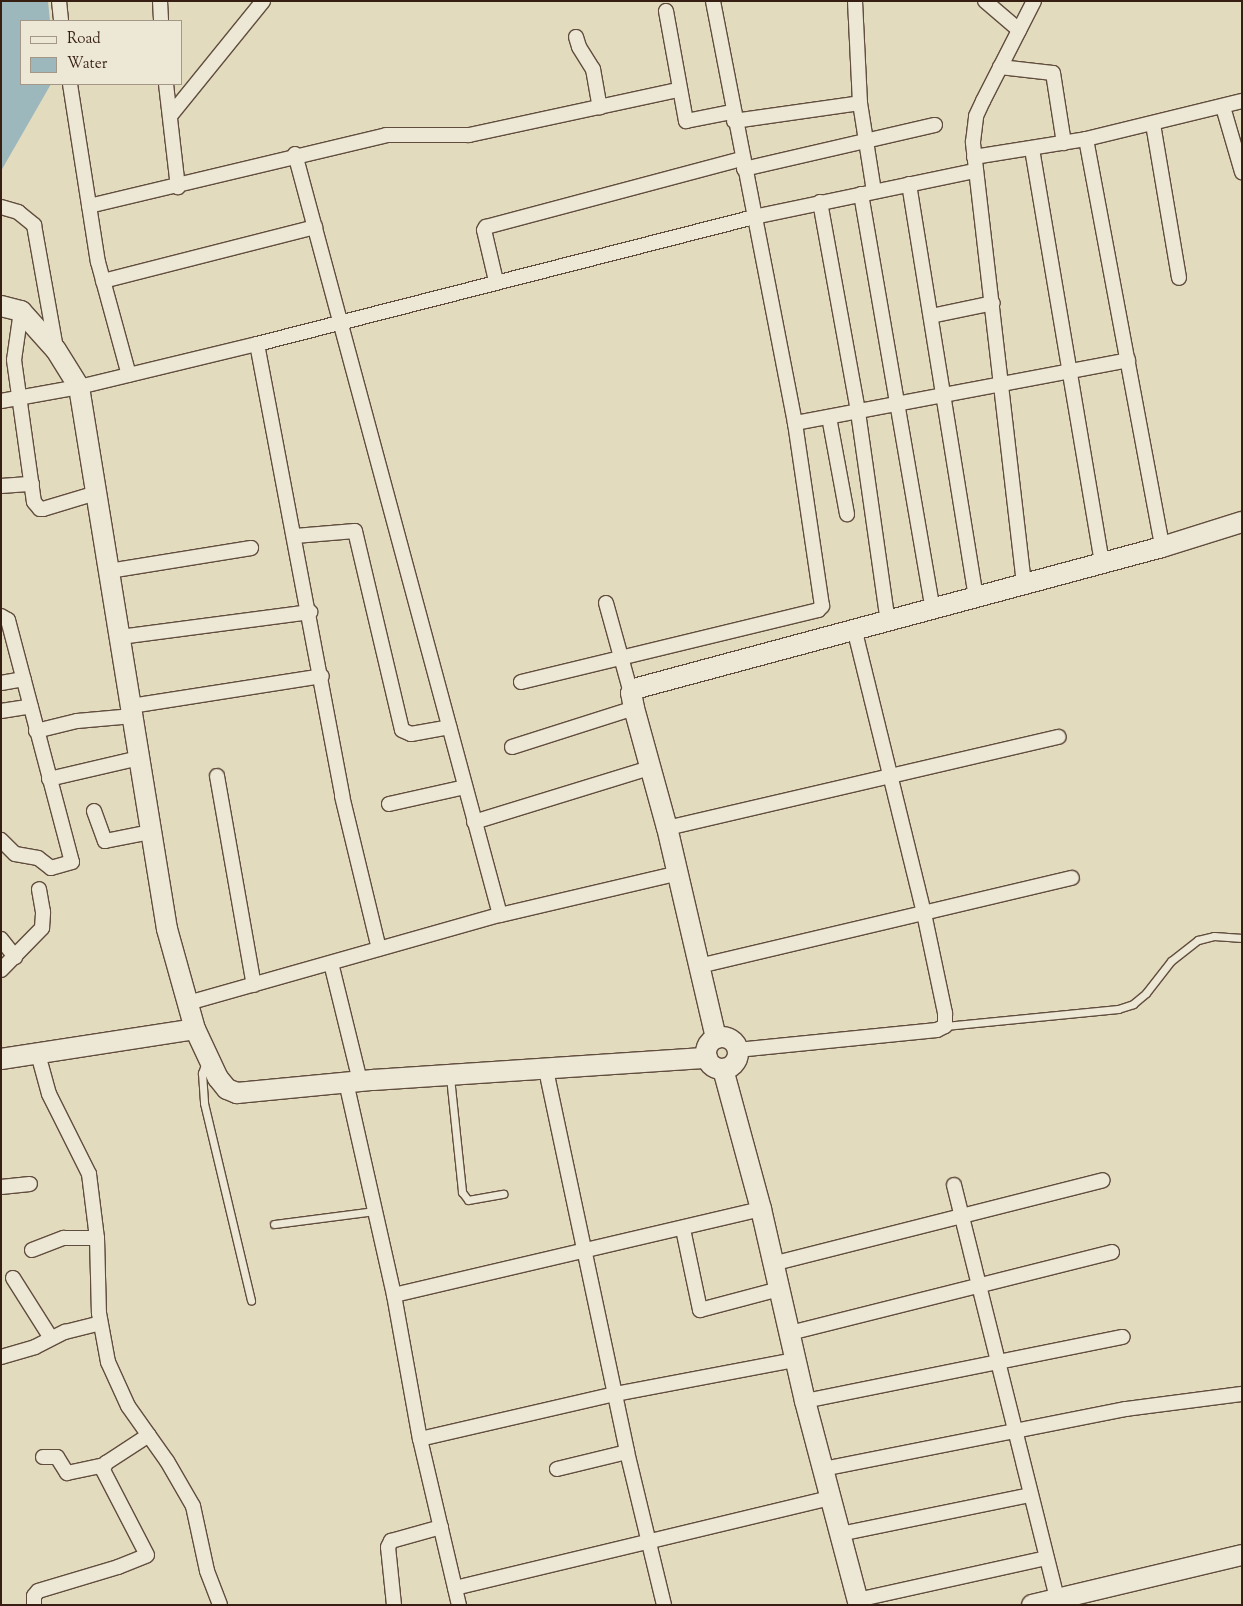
<!DOCTYPE html>
<html>
<head>
<meta charset="utf-8">
<style>
  body { margin:0 }
  #map { position:relative; width:1243px; height:1606px; overflow:hidden; background:#e3dbbe; font-family:"Sorts Mill Goudy",serif }
  div>[style] { position:absolute }
  .water>* { inset:0; background:#9cb8bd }
  .roads { filter:drop-shadow(1px 0 #614d3e) drop-shadow(-1px 0 #614d3e) drop-shadow(0 1px #614d3e) drop-shadow(0 -1px #614d3e) }
  .lane>* { height:7px; margin:-3.5px; padding:0 3.5px; transform-origin:3.5px; border-radius:3.5px; background:#ede8d5 }
  .street>* { height:14px; margin:-7px; padding:0 7px; transform-origin:7px; border-radius:7px; background:#ede8d5 }
  .secondary>* { height:20px; margin:-10px; padding:0 10px; transform-origin:10px; border-radius:10px; background:#ede8d5 }
  .secondary>.ring { margin:-10px; padding:0; box-sizing:content-box; background:none; border:20px solid #ede8d5; border-radius:50% }
  span { translate:-50% -50%; white-space:nowrap; text-align:center; line-height:1.15; -webkit-text-stroke:4.5px #ede8d5; paint-order:stroke }
  .frame { position:absolute; inset:0; border:2px solid #361e13; pointer-events:none }
  .legend { position:absolute; left:20px; top:20px; width:162px; height:65px; box-sizing:border-box; background:#ede8d5; border:1px solid #a49787; margin:0; padding:6px 9px; list-style:none; font-size:15px; color:#361e13 }
  .legend li { display:flex; align-items:center; gap:10px; height:25px }
  .legend b { width:25px; border:1px solid #a49787 }
</style>
</head>
<body>
<div id="map">
  <div class="water">
    <i style="clip-path:polygon(1px 1px,48px 1px,50px 21px,21px 21px,21px 84px,51px 84px,1px 171px)"></i>
  </div>
  <div class="roads">
    <div class="lane">
      <i style="left:945px;top:1026px;width:174px;rotate:-5.6deg"></i>
      <i style="left:1118px;top:1009px;width:16px;rotate:-18deg"></i>
      <i style="left:1133px;top:1004px;width:17px;rotate:-40deg"></i>
      <i style="left:1146px;top:993px;width:41px;rotate:-52deg"></i>
      <i style="left:1171px;top:961px;width:34px;rotate:-38deg"></i>
      <i style="left:1198px;top:940px;width:16px;rotate:-14deg"></i>
      <i style="left:1214px;top:936px;width:28px;rotate:4deg"></i>
      <i style="left:206px;top:1062px;width:12px;rotate:110deg"></i>
      <i style="left:202px;top:1073px;width:30px;rotate:86deg"></i>
      <i style="left:204px;top:1103px;width:203px;rotate:76.6deg"></i>
      <i style="left:450px;top:1077px;width:116px;rotate:84deg"></i>
      <i style="left:462px;top:1192px;width:10px;rotate:53deg"></i>
      <i style="left:468px;top:1200px;width:36px;rotate:-10deg"></i>
      <i style="left:274px;top:1224px;width:102px;rotate:-7.3deg"></i>
    </div>
    <div class="street">
      <i style="left:59px;top:1px;width:20px;rotate:84deg"></i>
      <i style="left:160px;top:1px;width:20px;rotate:87deg"></i>
      <i style="left:855px;top:1px;width:102px;rotate:87.2deg"></i>
      <i style="left:860px;top:103px;width:89px;rotate:81deg"></i>
      <i style="left:985px;top:1px;width:45px;rotate:40.5deg"></i>
      <i style="left:666px;top:11px;width:112px;rotate:79.7deg"></i>
      <i style="left:686px;top:121px;width:47px;rotate:-11.1deg"></i>
      <i style="left:576px;top:37px;width:10px;rotate:73deg"></i>
      <i style="left:579px;top:47px;width:26px;rotate:58deg"></i>
      <i style="left:593px;top:69px;width:39px;rotate:80deg"></i>
      <i style="left:1000px;top:67px;width:53px;rotate:6.5deg"></i>
      <i style="left:1053px;top:73px;width:71px;rotate:81.1deg"></i>
      <i style="left:70px;top:84px;width:180px;rotate:81.1deg"></i>
      <i style="left:98px;top:262px;width:117px;rotate:74.7deg"></i>
      <i style="left:166px;top:84px;width:104px;rotate:83.4deg"></i>
      <i style="left:1223px;top:107px;width:68px;rotate:73.7deg"></i>
      <i style="left:170px;top:116px;width:148px;rotate:-51deg"></i>
      <i style="left:734px;top:121px;width:127px;rotate:-8.1deg"></i>
      <i style="left:1153px;top:124px;width:156px;rotate:80.4deg"></i>
      <i style="left:1086px;top:139px;width:415px;rotate:79.4deg"></i>
      <i style="left:1032px;top:149px;width:419px;rotate:80.4deg"></i>
      <i style="left:295px;top:154px;width:788px;rotate:74.92deg"></i>
      <i style="left:974px;top:157px;width:113px;rotate:-9.1deg"></i>
      <i style="left:1086px;top:139px;width:161px;rotate:-13.7deg"></i>
      <i style="left:744px;top:169px;width:196px;rotate:-13deg"></i>
      <i style="left:909px;top:184px;width:418px;rotate:80.8deg"></i>
      <i style="left:861px;top:194px;width:422px;rotate:80.2deg"></i>
      <i style="left:820px;top:202px;width:213px;rotate:79.7deg"></i>
      <i style="left:858px;top:412px;width:212px;rotate:81.9deg"></i>
      <i style="left:89px;top:206px;width:305px;rotate:-13.4deg"></i>
      <i style="left:386px;top:135px;width:83px"></i>
      <i style="left:469px;top:135px;width:214px;rotate:-12.2deg"></i>
      <i style="left:1px;top:207px;width:18px;rotate:16deg"></i>
      <i style="left:18px;top:212px;width:21px;rotate:39deg"></i>
      <i style="left:34px;top:225px;width:126px;rotate:79.9deg"></i>
      <i style="left:103px;top:281px;width:219px;rotate:-14.3deg"></i>
      <i style="left:496px;top:281px;width:52px;rotate:-103.2deg"></i>
      <i style="left:484px;top:230px;width:4px;rotate:-56deg"></i>
      <i style="left:486px;top:227px;width:265px;rotate:-14.9deg"></i>
      <i style="left:21px;top:311px;width:49px;rotate:98.1deg"></i>
      <i style="left:14px;top:360px;width:143px;rotate:82deg"></i>
      <i style="left:34px;top:502px;width:9px;rotate:49deg"></i>
      <i style="left:40px;top:509px;width:3px"></i>
      <i style="left:43px;top:509px;width:55px;rotate:-16.8deg"></i>
      <i style="left:931px;top:316px;width:63px;rotate:-11.8deg"></i>
      <i style="left:257px;top:344px;width:460px;rotate:79.3deg"></i>
      <i style="left:342px;top:796px;width:157px;rotate:76.4deg"></i>
      <i style="left:1px;top:401px;width:79px;rotate:-10.2deg"></i>
      <i style="left:79px;top:387px;width:183px;rotate:-13.6deg"></i>
      <i style="left:257px;top:344px;width:513px;rotate:-14.33deg"></i>
      <i style="left:754px;top:217px;width:226px;rotate:-11.8deg"></i>
      <i style="left:829px;top:417px;width:99px;rotate:79.5deg"></i>
      <i style="left:795px;top:423px;width:339px;rotate:-10.7deg"></i>
      <i style="left:1px;top:486px;width:31px;rotate:-4deg"></i>
      <i style="left:295px;top:536px;width:60px;rotate:-4.8deg"></i>
      <i style="left:355px;top:531px;width:204px;rotate:76.7deg"></i>
      <i style="left:402px;top:730px;width:10px;rotate:24deg"></i>
      <i style="left:411px;top:734px;width:39px;rotate:-10deg"></i>
      <i style="left:109px;top:571px;width:144px;rotate:-9.2deg"></i>
      <i style="left:1024px;top:584px;width:445px;rotate:-96.6deg"></i>
      <i style="left:973px;top:142px;width:26px;rotate:-83deg"></i>
      <i style="left:976px;top:116px;width:17px;rotate:-65deg"></i>
      <i style="left:983px;top:101px;width:112px;rotate:-63deg"></i>
      <i style="left:606px;top:603px;width:93px;rotate:74.5deg"></i>
      <i style="left:1px;top:616px;width:8px;rotate:30deg"></i>
      <i style="left:8px;top:620px;width:250px;rotate:75.2deg"></i>
      <i style="left:72px;top:862px;width:22px;rotate:164deg"></i>
      <i style="left:51px;top:868px;width:16px;rotate:-142deg"></i>
      <i style="left:38px;top:858px;width:23px;rotate:-170deg"></i>
      <i style="left:15px;top:854px;width:20px;rotate:-135deg"></i>
      <i style="left:120px;top:637px;width:192px;rotate:-7.5deg"></i>
      <i style="left:521px;top:682px;width:306px;rotate:-13.6deg"></i>
      <i style="left:818px;top:610px;width:6px;rotate:-45deg"></i>
      <i style="left:822px;top:606px;width:185px;rotate:-98.4deg"></i>
      <i style="left:795px;top:423px;width:430px;rotate:-101deg"></i>
      <i style="left:1px;top:683px;width:23px;rotate:-10deg"></i>
      <i style="left:131px;top:706px;width:193px;rotate:-8.9deg"></i>
      <i style="left:1px;top:711px;width:30px;rotate:-9deg"></i>
      <i style="left:36px;top:731px;width:42px;rotate:-13.7deg"></i>
      <i style="left:77px;top:721px;width:56px;rotate:-5.1deg"></i>
      <i style="left:512px;top:747px;width:128px;rotate:-17.7deg"></i>
      <i style="left:217px;top:776px;width:212px;rotate:80deg"></i>
      <i style="left:49px;top:779px;width:92px;rotate:-13.1deg"></i>
      <i style="left:389px;top:804px;width:78px;rotate:-12.6deg"></i>
      <i style="left:94px;top:811px;width:32px;rotate:70deg"></i>
      <i style="left:105px;top:841px;width:47px;rotate:-11.1deg"></i>
      <i style="left:474px;top:822px;width:184px;rotate:-17.1deg"></i>
      <i style="left:667px;top:828px;width:402px;rotate:-13.1deg"></i>
      <i style="left:1px;top:939px;width:23px;rotate:52deg"></i>
      <i style="left:331px;top:963px;width:122px;rotate:76.2deg"></i>
      <i style="left:699px;top:966px;width:383px;rotate:-13.3deg"></i>
      <i style="left:1px;top:970px;width:59px;rotate:-45.7deg"></i>
      <i style="left:42px;top:928px;width:16px;rotate:-86deg"></i>
      <i style="left:43px;top:912px;width:23px;rotate:-100deg"></i>
      <i style="left:188px;top:1003px;width:324px;rotate:-15.8deg"></i>
      <i style="left:500px;top:915px;width:184px;rotate:-13.2deg"></i>
      <i style="left:737px;top:1050px;width:201px;rotate:-5.7deg"></i>
      <i style="left:937px;top:1030px;width:9px;rotate:-27deg"></i>
      <i style="left:945px;top:1026px;width:13px;rotate:-90deg"></i>
      <i style="left:945px;top:1013px;width:102px;rotate:-101.9deg"></i>
      <i style="left:924px;top:913px;width:289px;rotate:-103.8deg"></i>
      <i style="left:38px;top:1054px;width:41px;rotate:74.6deg"></i>
      <i style="left:49px;top:1094px;width:89px;rotate:63.4deg"></i>
      <i style="left:89px;top:1174px;width:64px;rotate:82.9deg"></i>
      <i style="left:97px;top:1238px;width:75px;rotate:88.5deg"></i>
      <i style="left:99px;top:1313px;width:50px;rotate:79.6deg"></i>
      <i style="left:108px;top:1362px;width:48px;rotate:65.6deg"></i>
      <i style="left:128px;top:1406px;width:67px;rotate:54.7deg"></i>
      <i style="left:167px;top:1461px;width:52px;rotate:60deg"></i>
      <i style="left:193px;top:1506px;width:66px;rotate:77.8deg"></i>
      <i style="left:207px;top:1571px;width:36px;rotate:69deg"></i>
      <i style="left:546px;top:1070px;width:390px;rotate:78deg"></i>
      <i style="left:627px;top:1452px;width:157px;rotate:76.4deg"></i>
      <i style="left:346px;top:1082px;width:218px;rotate:77.3deg"></i>
      <i style="left:394px;top:1295px;width:146px;rotate:79.8deg"></i>
      <i style="left:420px;top:1439px;width:171px;rotate:76.8deg"></i>
      <i style="left:954px;top:1185px;width:426px;rotate:76deg"></i>
      <i style="left:1px;top:1187px;width:29px;rotate:-6deg"></i>
      <i style="left:683px;top:1229px;width:83px;rotate:78.1deg"></i>
      <i style="left:700px;top:1310px;width:82px;rotate:-14.9deg"></i>
      <i style="left:32px;top:1250px;width:34px;rotate:-21deg"></i>
      <i style="left:64px;top:1238px;width:33px"></i>
      <i style="left:772px;top:1264px;width:341px;rotate:-14.2deg"></i>
      <i style="left:13px;top:1278px;width:71px;rotate:57.7deg"></i>
      <i style="left:394px;top:1295px;width:377px;rotate:-13.2deg"></i>
      <i style="left:790px;top:1333px;width:332px;rotate:-14.1deg"></i>
      <i style="left:1px;top:1357px;width:35px;rotate:-16deg"></i>
      <i style="left:35px;top:1347px;width:34px;rotate:-27deg"></i>
      <i style="left:65px;top:1332px;width:36px;rotate:-14deg"></i>
      <i style="left:805px;top:1401px;width:324px;rotate:-11.4deg"></i>
      <i style="left:420px;top:1439px;width:200px;rotate:-13deg"></i>
      <i style="left:615px;top:1394px;width:183px;rotate:-10.7deg"></i>
      <i style="left:43px;top:1457px;width:14px"></i>
      <i style="left:57px;top:1457px;width:19px;rotate:58deg"></i>
      <i style="left:67px;top:1473px;width:38px;rotate:-12deg"></i>
      <i style="left:557px;top:1469px;width:72px;rotate:-13.7deg"></i>
      <i style="left:823px;top:1469px;width:309px;rotate:-11.2deg"></i>
      <i style="left:1126px;top:1409px;width:117px;rotate:-7.4deg"></i>
      <i style="left:840px;top:1534px;width:194px;rotate:-11.6deg"></i>
      <i style="left:455px;top:1588px;width:386px;rotate:-13.5deg"></i>
      <i style="left:857px;top:1600px;width:194px;rotate:-12.5deg"></i>
      <i style="left:34px;top:1605px;width:9px;rotate:-90deg"></i>
      <i style="left:34px;top:1596px;width:6px;rotate:-51deg"></i>
      <i style="left:38px;top:1591px;width:84px;rotate:-16.7deg"></i>
      <i style="left:118px;top:1567px;width:31px;rotate:-22deg"></i>
      <i style="left:147px;top:1555px;width:96px;rotate:-117.4deg"></i>
      <i style="left:103px;top:1470px;width:8px;rotate:-67deg"></i>
      <i style="left:106px;top:1463px;width:51px;rotate:-33.1deg"></i>
      <i style="left:394px;top:1605px;width:58px;rotate:-95.9deg"></i>
      <i style="left:388px;top:1547px;width:7px;rotate:-63deg"></i>
      <i style="left:391px;top:1541px;width:52px;rotate:-15.6deg"></i>
    </div>
    <div class="secondary">
      <i style="left:1px;top:306px;width:21px;rotate:14deg"></i>
      <i style="left:21px;top:311px;width:52px;rotate:48.1deg"></i>
      <i style="left:56px;top:350px;width:44px;rotate:58.1deg"></i>
      <i style="left:79px;top:387px;width:549px;rotate:80.78deg"></i>
      <i style="left:167px;top:929px;width:104px;rotate:74.4deg"></i>
      <i style="left:195px;top:1029px;width:54px;rotate:64.9deg"></i>
      <i style="left:218px;top:1078px;width:14px;rotate:51deg"></i>
      <i style="left:227px;top:1089px;width:11px;rotate:22deg"></i>
      <i style="left:237px;top:1093px;width:137px;rotate:-5.5deg"></i>
      <i style="left:373px;top:1080px;width:335px;rotate:-3.8deg"></i>
      <i class="ring" style="left:706px;top:1037px;width:12px;height:12px"></i>
      <i style="left:716px;top:1038px;width:216px;rotate:-103.1deg"></i>
      <i style="left:667px;top:828px;width:124px;rotate:-105.4deg"></i>
      <i style="left:634px;top:708px;width:15px;rotate:-101deg"></i>
      <i style="left:631px;top:693px;width:5px;rotate:-53deg"></i>
      <i style="left:634px;top:689px;width:547px;rotate:-15.05deg"></i>
      <i style="left:1162px;top:547px;width:84px;rotate:-17.4deg"></i>
      <i style="left:1px;top:1059px;width:196px;rotate:-8.8deg"></i>
      <i style="left:723px;top:1069px;width:145px;rotate:74.8deg"></i>
      <i style="left:761px;top:1209px;width:197px;rotate:77.1deg"></i>
      <i style="left:805px;top:1401px;width:211px;rotate:75.2deg"></i>
      <i style="left:1032px;top:1605px;width:216px;rotate:-13.4deg"></i>
    </div>
  </div>
  <div class="frame"></div>
  <ul class="legend">
  <li><b style="height:6px;background:#ede8d5"></b>Road</li>
  <li><b style="height:14px;background:#9cb8bd"></b>Water</li>
  </ul>
</div>
</body>
</html>
